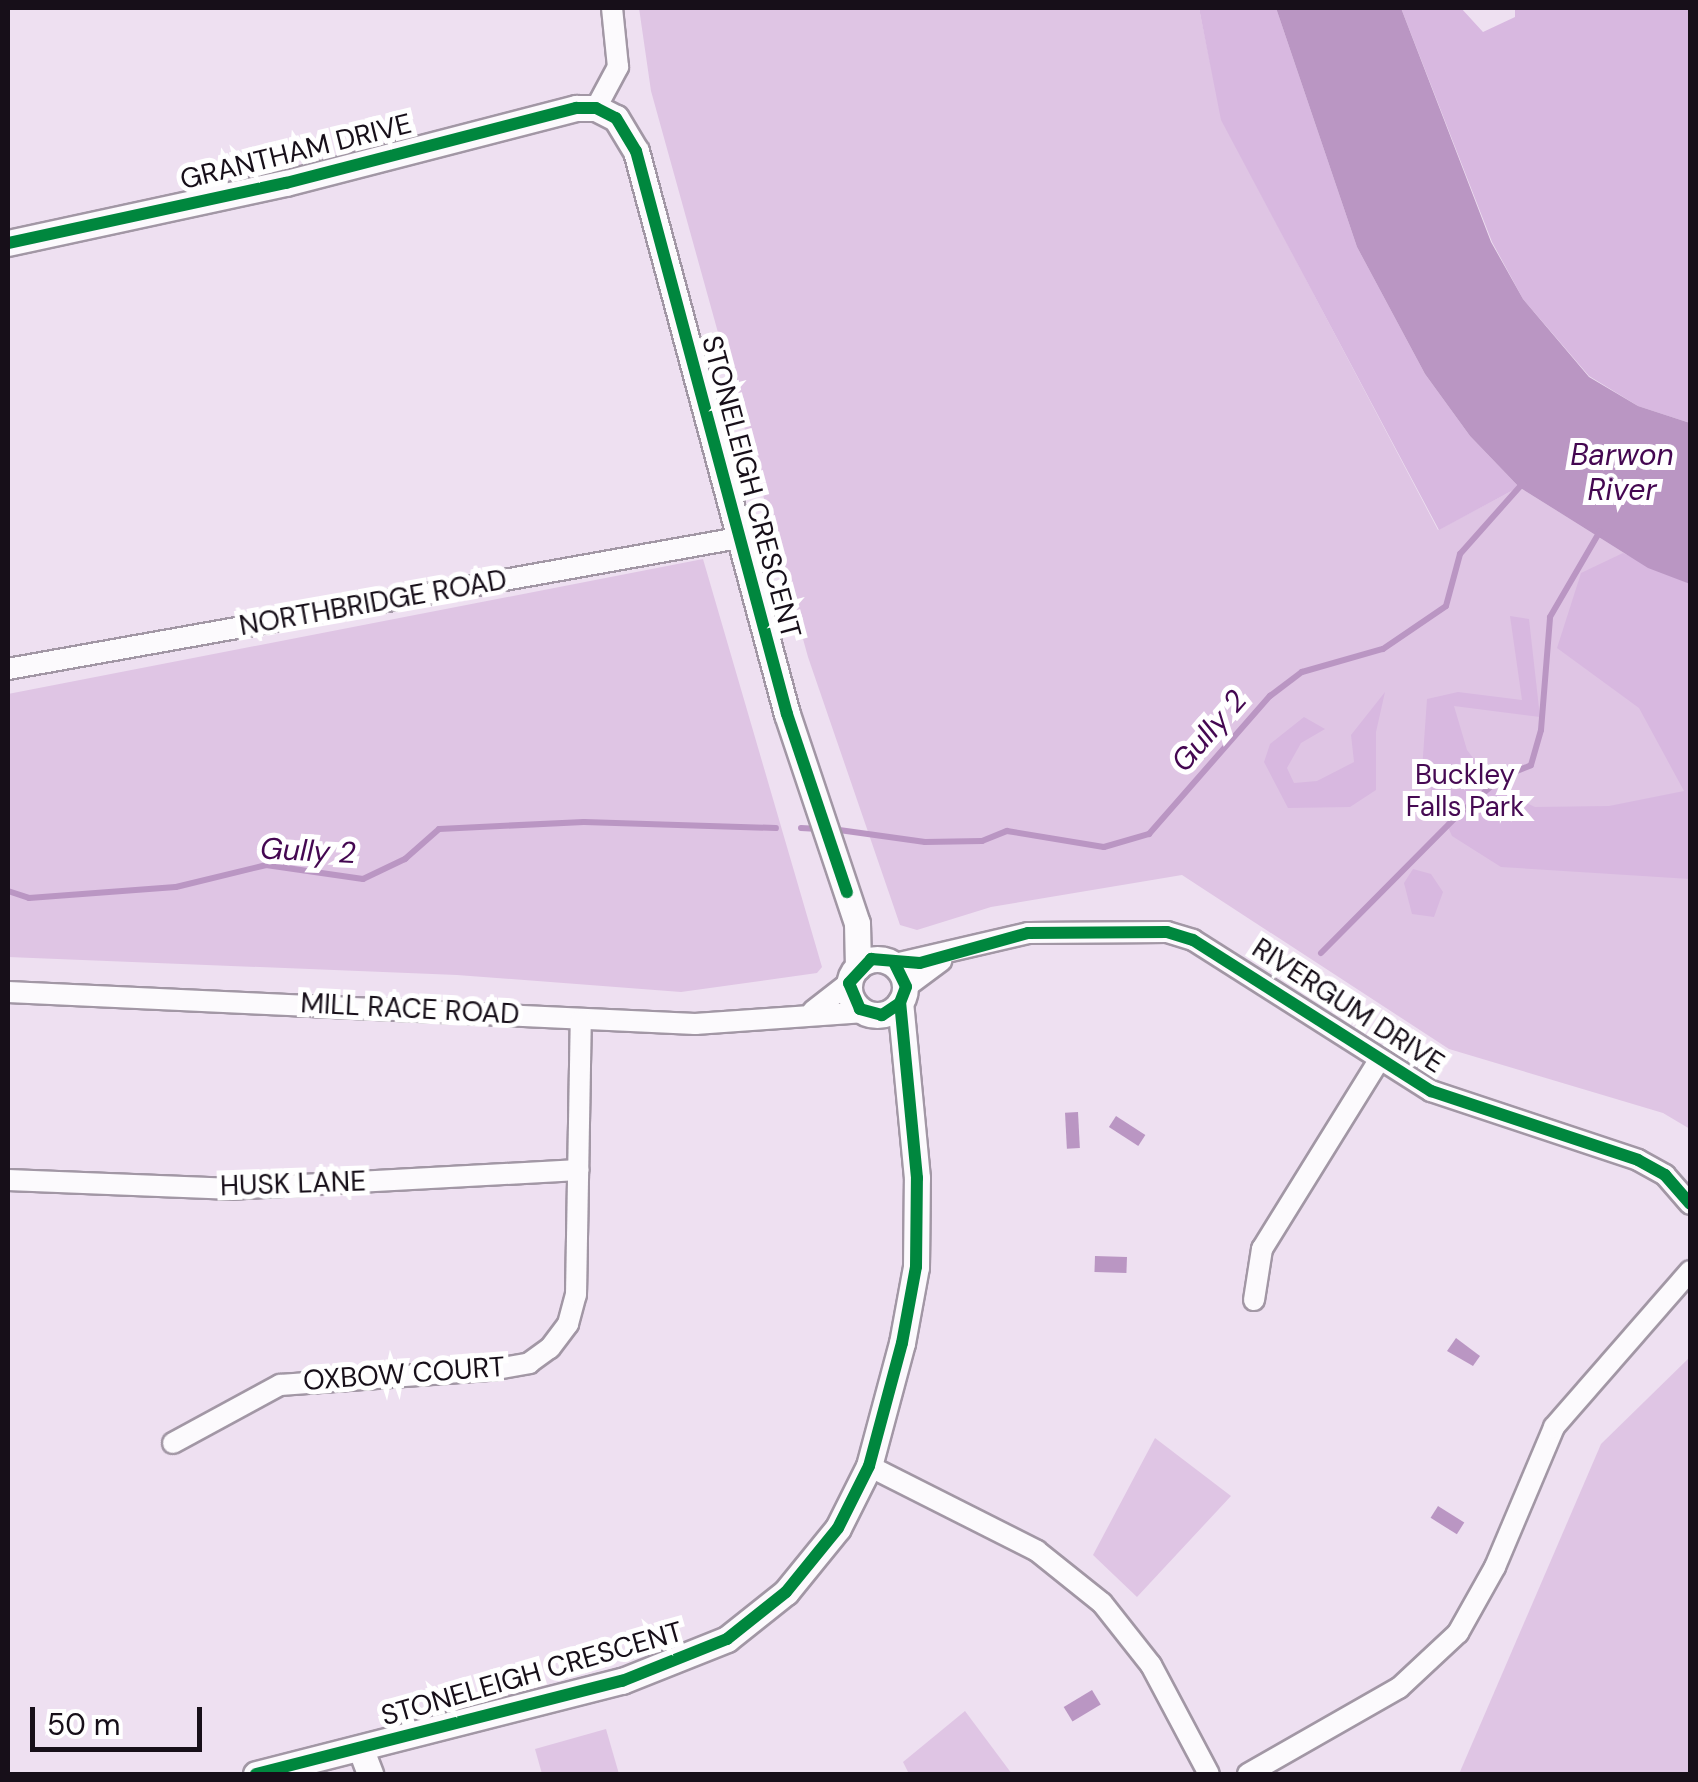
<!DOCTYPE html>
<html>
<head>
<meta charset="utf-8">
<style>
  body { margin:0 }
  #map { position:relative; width:1698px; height:1782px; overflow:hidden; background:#eee0f1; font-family:"DM Sans",sans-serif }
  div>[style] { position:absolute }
  .green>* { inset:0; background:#dfc5e4 }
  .forest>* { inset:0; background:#d8b8e0 }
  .water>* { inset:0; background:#ba96c3; transform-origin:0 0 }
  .stream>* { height:6px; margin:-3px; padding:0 3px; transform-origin:3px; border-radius:3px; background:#ba96c3 }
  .roads { filter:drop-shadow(2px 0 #a297a5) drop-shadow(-2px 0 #a297a5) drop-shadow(0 2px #a297a5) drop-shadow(0 -2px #a297a5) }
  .minor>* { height:20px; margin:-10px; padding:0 10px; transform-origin:10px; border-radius:10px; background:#fcfafd }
  .tertiary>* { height:25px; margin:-12.5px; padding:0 12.5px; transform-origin:12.5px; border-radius:12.5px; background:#fcfafd }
  .tertiary>.ring { margin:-12.5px; padding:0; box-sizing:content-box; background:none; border:25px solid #fcfafd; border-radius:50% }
  .cycleway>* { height:12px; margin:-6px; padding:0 6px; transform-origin:6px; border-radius:6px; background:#00873e }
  span { translate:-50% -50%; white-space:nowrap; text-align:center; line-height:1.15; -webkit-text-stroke:10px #fff; paint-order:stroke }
  .street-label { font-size:28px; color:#170f19 }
  .park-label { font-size:28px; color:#460a53 }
  .water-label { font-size:30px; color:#440751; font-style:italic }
  .frame { position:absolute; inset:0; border:10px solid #170f19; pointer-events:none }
  .scale { position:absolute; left:30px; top:1707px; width:172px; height:45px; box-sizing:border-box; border:5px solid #170f19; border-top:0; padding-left:12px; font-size:30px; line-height:35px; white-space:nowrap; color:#170f19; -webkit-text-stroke:8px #fff; paint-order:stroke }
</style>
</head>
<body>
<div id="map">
  <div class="green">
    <i style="clip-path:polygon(639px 8px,1199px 8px,1222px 120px,1438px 530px,1519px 487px,1648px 568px,1690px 584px,1690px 1129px,1663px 1113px,1449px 1049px,1182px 875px,991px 907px,917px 930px,900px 925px,808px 657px,651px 91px)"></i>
    <i style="clip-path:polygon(703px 559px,822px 967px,817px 973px,681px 992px,457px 975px,8px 957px,8px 694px)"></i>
    <i style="clip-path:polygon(1690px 1357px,1690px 1774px,1459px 1774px,1601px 1444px)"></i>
    <i style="clip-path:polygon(1155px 1438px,1231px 1496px,1137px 1597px,1093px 1555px)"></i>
    <i style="clip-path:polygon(965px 1711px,1012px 1774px,909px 1774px,903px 1762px)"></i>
    <i style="clip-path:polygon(606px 1729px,619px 1774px,542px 1774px,535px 1749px)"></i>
  </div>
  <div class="forest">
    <i style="clip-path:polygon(1199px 8px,1276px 8px,1357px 247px,1425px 374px,1470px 436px,1519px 487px,1439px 530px,1221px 120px)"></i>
    <i style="clip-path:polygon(1401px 8px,1461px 8px,1483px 32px,1515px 17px,1515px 8px,1690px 8px,1690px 423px,1638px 406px,1589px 376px,1523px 299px,1492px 242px)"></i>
    <i style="clip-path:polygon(1623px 553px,1690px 584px,1690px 879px,1501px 867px,1452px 836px,1422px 770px,1427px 699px,1458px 692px,1522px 700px,1510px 616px,1529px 619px,1540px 717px,1454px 706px,1467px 750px,1497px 789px,1535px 807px,1609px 806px,1684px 791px,1639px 708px,1557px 648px,1581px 573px)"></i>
    <i style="clip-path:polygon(1385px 692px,1376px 732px,1376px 790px,1350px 807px,1288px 808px,1264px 762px,1270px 744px,1304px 717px,1325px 729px,1301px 743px,1287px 768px,1294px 783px,1317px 781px,1354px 762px,1351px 735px)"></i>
    <i style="clip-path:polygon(1413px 869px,1431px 874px,1443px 892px,1434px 917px,1412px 914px,1404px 883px)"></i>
  </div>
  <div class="water">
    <i style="clip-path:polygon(1276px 8px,1401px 8px,1491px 242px,1523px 299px,1589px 377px,1638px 406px,1690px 423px,1690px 584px,1648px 568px,1519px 487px,1470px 436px,1425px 374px,1357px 247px)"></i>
    <i style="left:1078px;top:1112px;width:36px;height:13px;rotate:87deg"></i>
    <i style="left:1116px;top:1116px;width:35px;height:13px;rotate:33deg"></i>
    <i style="left:1095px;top:1256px;width:32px;height:16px;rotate:2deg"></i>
    <i style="clip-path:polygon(1456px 1338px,1480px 1356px,1473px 1366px,1447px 1351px)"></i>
    <i style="left:1438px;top:1506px;width:31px;height:14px;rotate:32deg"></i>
    <i style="left:1092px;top:1690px;width:17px;height:33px;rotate:59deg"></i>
  </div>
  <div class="stream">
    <i style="left:801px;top:828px;width:18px;rotate:3deg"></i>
    <i style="left:832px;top:829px;width:94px;rotate:8deg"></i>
    <i style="left:925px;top:842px;width:57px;rotate:-1deg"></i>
    <i style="left:982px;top:841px;width:27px;rotate:-22deg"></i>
    <i style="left:1007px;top:831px;width:98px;rotate:9.4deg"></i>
    <i style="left:1104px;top:847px;width:47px;rotate:-16.1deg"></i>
    <i style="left:1149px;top:834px;width:184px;rotate:-48.8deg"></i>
    <i style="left:1270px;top:696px;width:40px;rotate:-37deg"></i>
    <i style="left:1302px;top:672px;width:84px;rotate:-15.9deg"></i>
    <i style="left:1383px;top:649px;width:76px;rotate:-34.3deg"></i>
    <i style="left:1446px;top:606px;width:54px;rotate:-74.9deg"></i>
    <i style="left:1460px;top:554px;width:95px;rotate:-48.4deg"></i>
    <i style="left:8px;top:891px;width:22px;rotate:18deg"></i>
    <i style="left:29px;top:898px;width:147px;rotate:-4.3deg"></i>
    <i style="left:176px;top:887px;width:93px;rotate:-13.7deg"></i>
    <i style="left:266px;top:865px;width:98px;rotate:8.2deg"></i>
    <i style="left:363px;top:879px;width:47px;rotate:-25.5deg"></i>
    <i style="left:405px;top:859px;width:45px;rotate:-41.4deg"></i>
    <i style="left:439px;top:829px;width:145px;rotate:-2.8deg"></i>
    <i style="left:584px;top:822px;width:192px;rotate:1.8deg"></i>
    <i style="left:1321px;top:953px;width:196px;rotate:-45.2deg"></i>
    <i style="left:1459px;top:814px;width:57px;rotate:-40.7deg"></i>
    <i style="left:1502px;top:777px;width:31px;rotate:-22deg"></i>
    <i style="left:1531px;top:765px;width:36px;rotate:-74deg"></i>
    <i style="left:1541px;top:730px;width:113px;rotate:-85.4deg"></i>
    <i style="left:1550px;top:617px;width:99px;rotate:-59.8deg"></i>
  </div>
  <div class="roads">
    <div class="minor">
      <i style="left:596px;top:108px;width:47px;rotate:-61.8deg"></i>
      <i style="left:618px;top:67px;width:59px;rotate:-95.8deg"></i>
      <i style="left:8px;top:669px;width:742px;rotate:-10.17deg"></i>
      <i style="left:895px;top:964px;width:137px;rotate:-13.1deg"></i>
      <i style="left:1028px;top:933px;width:139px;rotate:-0.4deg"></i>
      <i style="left:1167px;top:932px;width:27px;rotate:17deg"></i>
      <i style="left:1193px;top:940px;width:282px;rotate:32.4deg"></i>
      <i style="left:1431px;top:1091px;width:218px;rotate:18.4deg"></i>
      <i style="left:1638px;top:1160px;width:31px;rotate:29deg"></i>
      <i style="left:1665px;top:1175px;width:38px;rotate:49deg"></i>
      <i style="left:906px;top:987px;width:44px;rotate:-36.6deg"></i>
      <i style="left:8px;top:992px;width:688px;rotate:2.67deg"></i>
      <i style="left:695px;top:1024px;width:170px;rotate:-4deg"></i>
      <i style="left:813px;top:1011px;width:46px;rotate:-37.9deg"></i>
      <i style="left:8px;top:1180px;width:220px;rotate:2.3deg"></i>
      <i style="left:228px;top:1189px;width:351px;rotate:-3.1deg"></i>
      <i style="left:1254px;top:1300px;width:52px;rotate:-81.1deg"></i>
      <i style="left:1262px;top:1249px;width:220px;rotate:-58.2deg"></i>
      <i style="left:173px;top:1443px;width:122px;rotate:-28.5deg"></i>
      <i style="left:280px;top:1385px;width:212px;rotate:-4.1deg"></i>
      <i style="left:491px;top:1370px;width:39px;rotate:-10deg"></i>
      <i style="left:529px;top:1363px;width:26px;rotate:-36deg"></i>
      <i style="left:550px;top:1348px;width:30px;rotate:-53deg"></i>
      <i style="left:568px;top:1324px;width:30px;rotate:-75deg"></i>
      <i style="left:576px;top:1295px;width:275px;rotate:-89deg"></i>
      <i style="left:869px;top:1466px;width:188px;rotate:26.8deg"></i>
      <i style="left:1037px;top:1551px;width:83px;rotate:38.7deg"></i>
      <i style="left:1102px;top:1603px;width:79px;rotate:51.7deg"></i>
      <i style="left:1151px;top:1665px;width:123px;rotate:62deg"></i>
      <i style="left:1248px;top:1774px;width:174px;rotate:-29.7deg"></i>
      <i style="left:1399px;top:1688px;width:81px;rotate:-43deg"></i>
      <i style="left:1458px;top:1633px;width:76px;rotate:-60.7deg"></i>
      <i style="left:1495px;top:1567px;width:152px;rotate:-67.1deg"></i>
      <i style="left:1554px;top:1427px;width:207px;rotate:-48.9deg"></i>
    </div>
    <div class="tertiary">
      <i style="left:8px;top:243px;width:284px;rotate:-12.2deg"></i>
      <i style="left:286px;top:183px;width:300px;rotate:-14.5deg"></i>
      <i style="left:576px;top:108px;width:20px"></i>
      <i style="left:596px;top:108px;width:22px;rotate:27deg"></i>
      <i style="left:616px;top:118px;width:39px;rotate:59deg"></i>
      <i style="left:636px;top:151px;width:583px;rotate:74.99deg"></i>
      <i style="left:787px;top:714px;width:220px;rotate:71.5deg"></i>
      <i style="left:857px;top:923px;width:44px;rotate:88.7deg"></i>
      <i class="ring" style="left:849px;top:959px;width:31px;height:31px"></i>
      <i style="left:361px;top:1750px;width:26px;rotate:69deg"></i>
      <i style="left:256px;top:1774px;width:378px;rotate:-14.3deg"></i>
      <i style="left:622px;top:1681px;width:113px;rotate:-21.8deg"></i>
      <i style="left:727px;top:1639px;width:75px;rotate:-38.5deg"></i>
      <i style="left:786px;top:1592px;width:82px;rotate:-50.9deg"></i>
      <i style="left:838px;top:1528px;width:69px;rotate:-63.4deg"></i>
      <i style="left:869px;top:1466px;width:127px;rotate:-75deg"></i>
      <i style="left:902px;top:1343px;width:77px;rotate:-79.6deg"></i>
      <i style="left:916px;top:1267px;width:89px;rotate:-89.4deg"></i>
      <i style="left:917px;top:1178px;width:176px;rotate:-95.5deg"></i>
    </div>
  </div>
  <div class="cycleway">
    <i style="left:8px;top:243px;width:284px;rotate:-12.2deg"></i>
    <i style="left:286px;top:183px;width:300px;rotate:-14.5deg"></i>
    <i style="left:576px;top:108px;width:20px"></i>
    <i style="left:596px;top:108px;width:22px;rotate:27deg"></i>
    <i style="left:616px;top:118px;width:39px;rotate:59deg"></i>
    <i style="left:636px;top:151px;width:583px;rotate:74.99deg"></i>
    <i style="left:787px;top:714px;width:188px;rotate:71.4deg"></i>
    <i style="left:895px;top:964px;width:25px;rotate:64deg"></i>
    <i style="left:906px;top:987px;width:17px;rotate:111deg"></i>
    <i style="left:900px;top:1003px;width:22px;rotate:146deg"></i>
    <i style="left:882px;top:1015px;width:23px;rotate:-165deg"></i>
    <i style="left:860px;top:1009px;width:28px;rotate:-113deg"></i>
    <i style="left:849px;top:983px;width:33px;rotate:-47deg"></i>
    <i style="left:871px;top:959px;width:49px;rotate:4.7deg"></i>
    <i style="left:920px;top:963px;width:112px;rotate:-15.5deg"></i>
    <i style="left:1028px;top:933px;width:139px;rotate:-0.4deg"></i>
    <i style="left:1167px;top:932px;width:27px;rotate:17deg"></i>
    <i style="left:1193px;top:940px;width:282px;rotate:32.4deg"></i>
    <i style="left:1431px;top:1091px;width:218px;rotate:18.4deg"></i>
    <i style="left:1638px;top:1160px;width:31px;rotate:29deg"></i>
    <i style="left:1665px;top:1175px;width:38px;rotate:49deg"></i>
    <i style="left:256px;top:1774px;width:378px;rotate:-14.3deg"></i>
    <i style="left:622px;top:1681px;width:113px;rotate:-21.8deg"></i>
    <i style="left:727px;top:1639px;width:75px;rotate:-38.5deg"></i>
    <i style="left:786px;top:1592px;width:82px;rotate:-50.9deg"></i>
    <i style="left:838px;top:1528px;width:69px;rotate:-63.4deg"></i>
    <i style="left:869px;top:1466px;width:127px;rotate:-75deg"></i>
    <i style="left:902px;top:1343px;width:77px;rotate:-79.6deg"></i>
    <i style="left:916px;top:1267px;width:89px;rotate:-89.4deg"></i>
    <i style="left:917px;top:1178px;width:176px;rotate:-95.5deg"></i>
  </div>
  <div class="street-label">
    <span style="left:296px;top:152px;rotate:-14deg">GRANTHAM DRIVE</span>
    <span style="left:751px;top:487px;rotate:75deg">STONELEIGH CRESCENT</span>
    <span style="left:373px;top:603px;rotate:-10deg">NORTHBRIDGE ROAD</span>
    <span style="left:1348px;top:1006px;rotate:33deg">RIVERGUM DRIVE</span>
    <span style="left:410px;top:1009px;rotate:3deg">MILL RACE ROAD</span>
    <span style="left:293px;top:1184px;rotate:-2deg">HUSK LANE</span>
    <span style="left:404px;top:1374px;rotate:-4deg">OXBOW COURT</span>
    <span style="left:532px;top:1674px;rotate:-16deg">STONELEIGH CRESCENT</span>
  </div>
  <div class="park-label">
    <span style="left:1465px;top:791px">Buckley<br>Falls Park</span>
  </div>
  <div class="water-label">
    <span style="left:1622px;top:472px">Barwon<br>River</span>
    <span style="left:1209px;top:731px;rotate:-49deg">Gully 2</span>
    <span style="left:308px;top:851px;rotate:3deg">Gully 2</span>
  </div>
  <div class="frame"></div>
  <div class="scale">50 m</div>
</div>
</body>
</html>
